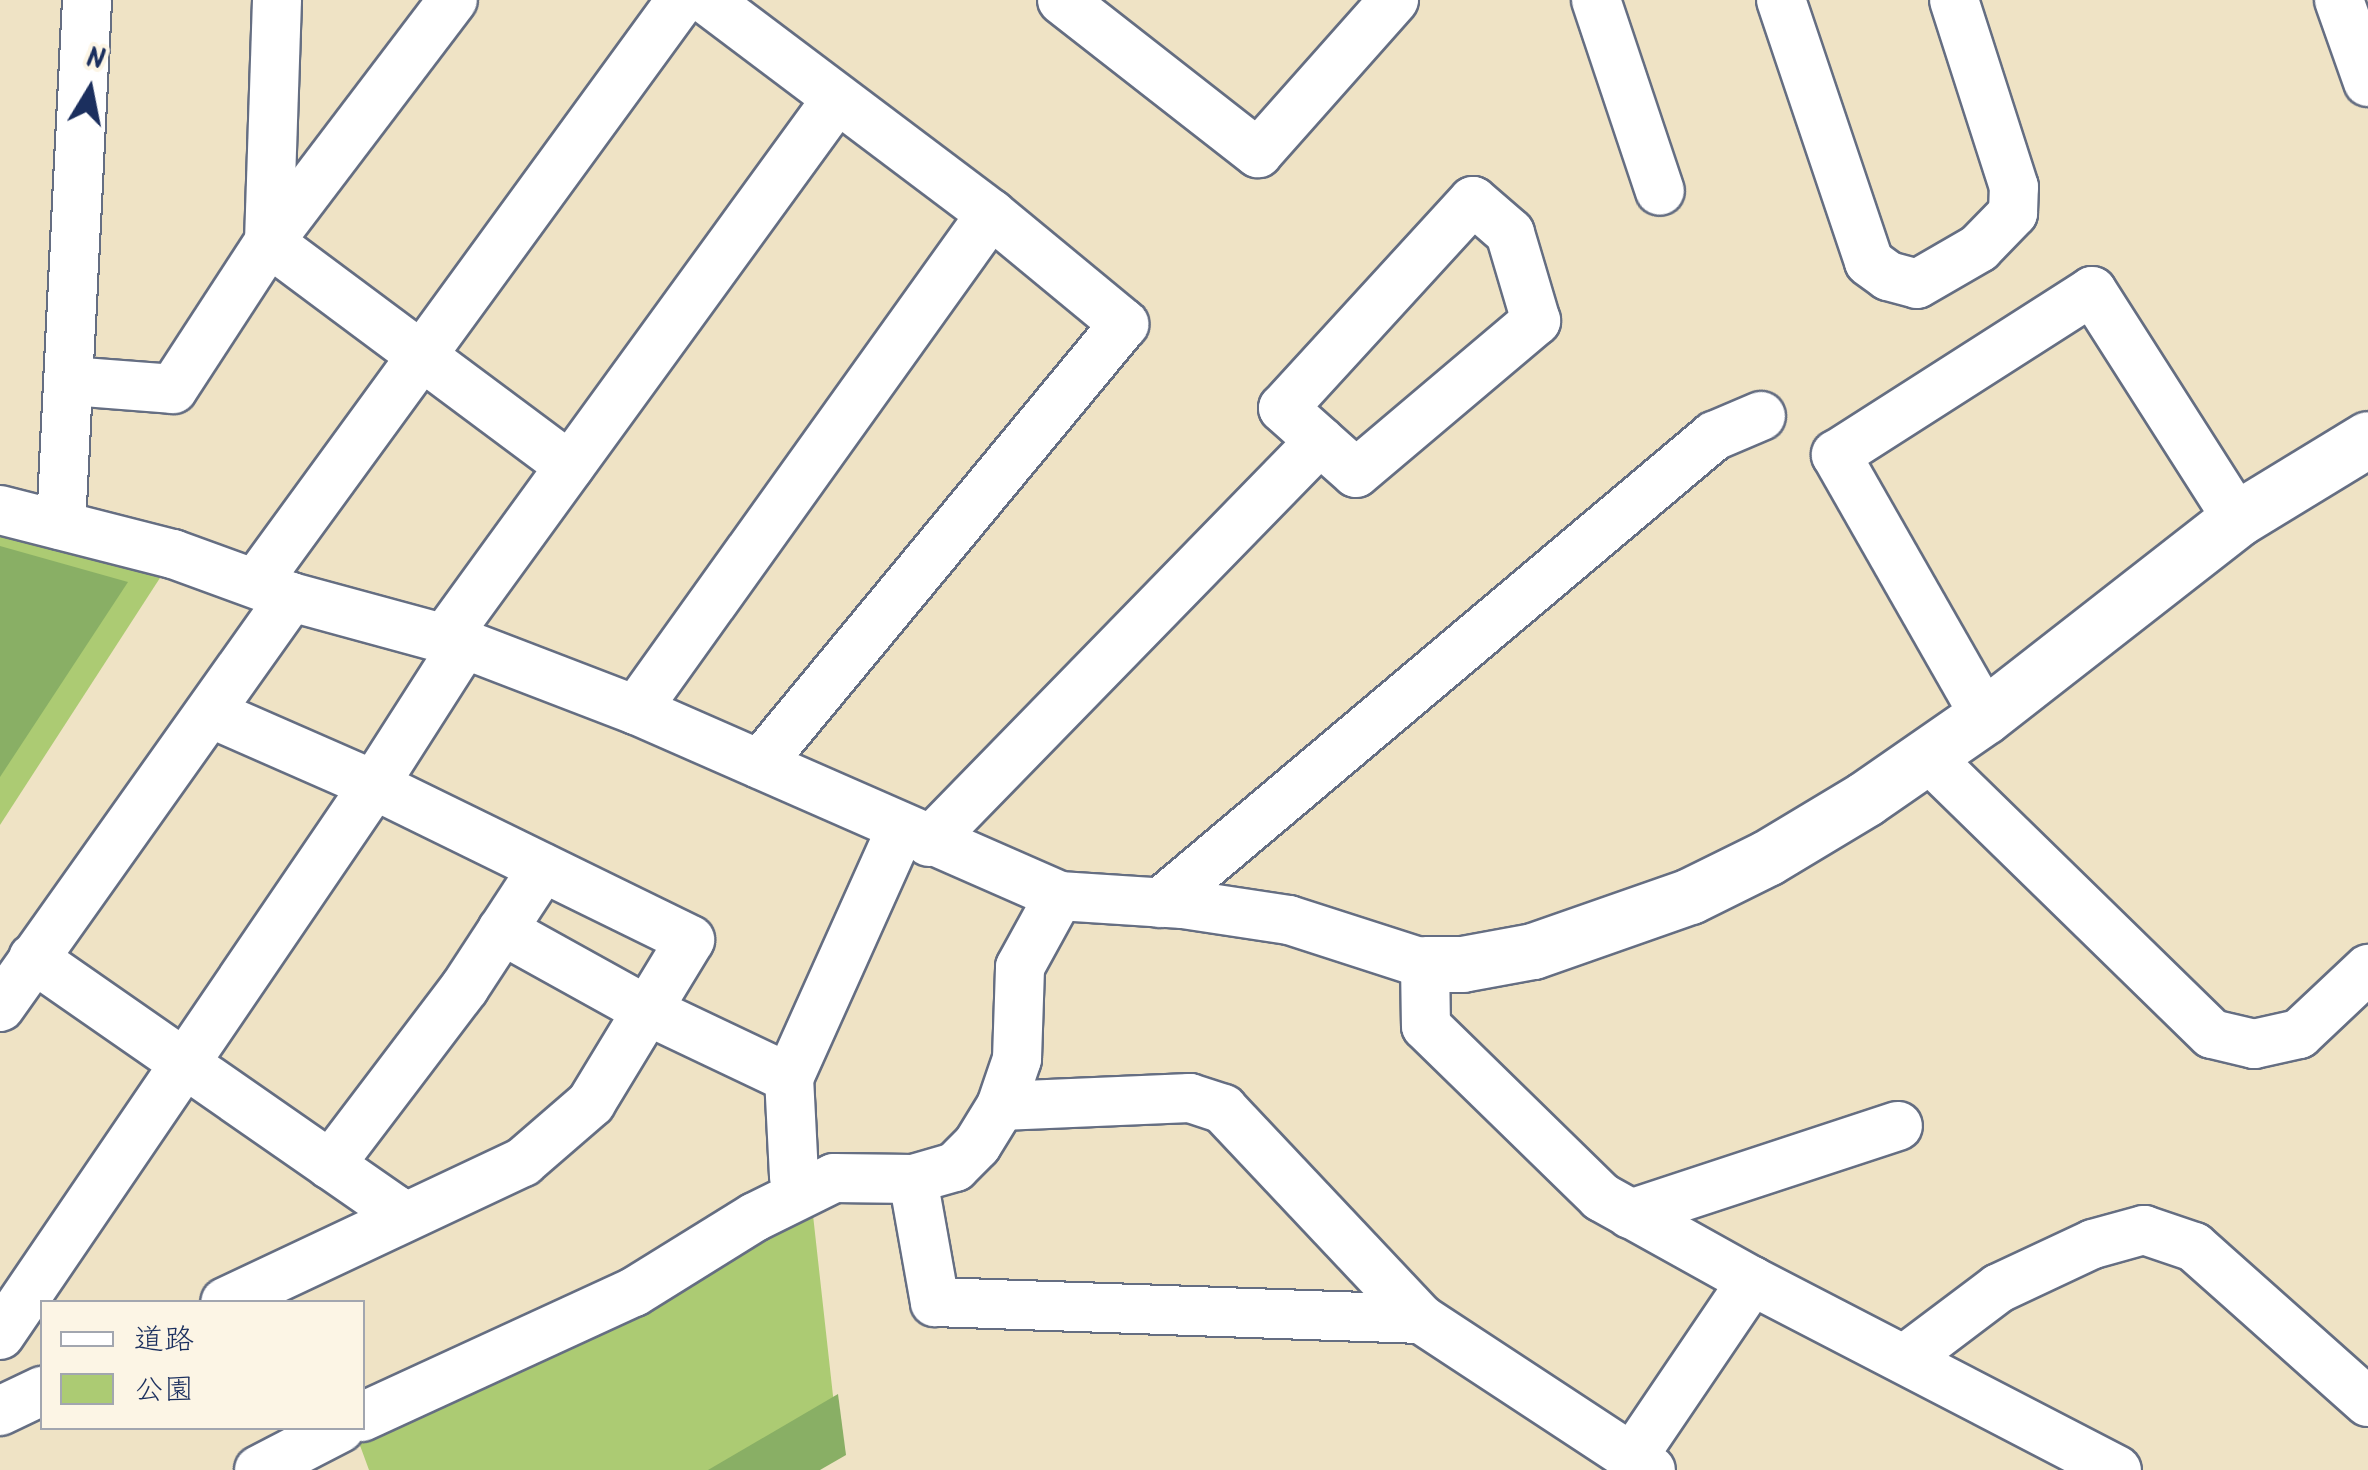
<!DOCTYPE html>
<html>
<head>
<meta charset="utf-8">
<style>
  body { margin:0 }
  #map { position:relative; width:2368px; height:1470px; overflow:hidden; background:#efe3c5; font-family:Kalam,"Klee One",sans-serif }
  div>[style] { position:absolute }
  .green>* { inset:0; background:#accb73 }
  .forest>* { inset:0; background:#89af65 }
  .roads { filter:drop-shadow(2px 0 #656e82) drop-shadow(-2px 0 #656e82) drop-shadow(0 2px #656e82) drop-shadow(0 -2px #656e82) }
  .street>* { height:48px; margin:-24px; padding:0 24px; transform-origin:24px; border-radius:24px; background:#fff }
  .secondary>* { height:55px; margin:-27.5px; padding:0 27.5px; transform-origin:27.5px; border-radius:27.5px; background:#fff }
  span { translate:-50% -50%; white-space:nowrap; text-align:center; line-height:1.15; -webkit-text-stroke:9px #fcf5e5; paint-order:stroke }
  .legend { position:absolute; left:40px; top:1300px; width:325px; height:130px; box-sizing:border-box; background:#fcf5e5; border:2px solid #a2a6af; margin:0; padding:12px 18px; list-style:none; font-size:30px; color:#1b2f5e }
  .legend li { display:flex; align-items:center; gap:20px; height:50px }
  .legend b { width:50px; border:2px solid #a2a6af }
  .north { position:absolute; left:40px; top:40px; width:100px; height:100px; -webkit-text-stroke:8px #fcf5e5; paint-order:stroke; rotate:10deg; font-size:28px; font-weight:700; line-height:40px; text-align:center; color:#1b2f5e }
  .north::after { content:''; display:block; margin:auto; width:35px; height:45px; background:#1b2f5e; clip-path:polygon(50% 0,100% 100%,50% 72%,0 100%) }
</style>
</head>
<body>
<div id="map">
  <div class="green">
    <i style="clip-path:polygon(0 530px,169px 564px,0 825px)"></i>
    <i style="clip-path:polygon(812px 1206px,838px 1441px,789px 1470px,369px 1470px,358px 1440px,661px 1305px)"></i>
  </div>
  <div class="forest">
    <i style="clip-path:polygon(0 546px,128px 582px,0 777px)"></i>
    <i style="clip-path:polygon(838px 1394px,846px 1455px,820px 1470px,708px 1470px)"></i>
  </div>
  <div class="roads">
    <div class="street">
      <i style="left:277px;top:0;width:242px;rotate:91.9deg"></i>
      <i style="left:269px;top:242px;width:375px;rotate:36.7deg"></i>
      <i style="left:707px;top:0;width:356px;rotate:37deg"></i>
      <i style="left:991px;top:214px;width:173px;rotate:39.6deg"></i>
      <i style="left:1124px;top:324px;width:571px;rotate:129.6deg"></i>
      <i style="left:1062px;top:0;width:249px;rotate:38deg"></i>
      <i style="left:1258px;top:153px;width:205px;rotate:-48.4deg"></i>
      <i style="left:1596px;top:0;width:201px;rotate:71.5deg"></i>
      <i style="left:1781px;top:0;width:276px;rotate:71.4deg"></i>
      <i style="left:1869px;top:262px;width:24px;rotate:36deg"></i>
      <i style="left:1888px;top:276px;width:30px;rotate:15deg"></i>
      <i style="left:1917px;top:284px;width:72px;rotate:-30.1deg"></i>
      <i style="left:1979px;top:248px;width:49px;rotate:-45.8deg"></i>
      <i style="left:2013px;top:213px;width:26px;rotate:-88deg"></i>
      <i style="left:2014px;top:187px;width:196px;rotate:-107.8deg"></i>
      <i style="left:2339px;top:0;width:87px;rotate:70.5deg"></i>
      <i style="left:70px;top:381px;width:103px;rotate:4.4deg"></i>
      <i style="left:173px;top:389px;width:176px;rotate:-56.9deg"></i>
      <i style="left:269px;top:242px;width:304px;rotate:-52.8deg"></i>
      <i style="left:0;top:510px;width:179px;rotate:14.3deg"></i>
      <i style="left:173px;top:554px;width:126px;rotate:20deg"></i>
      <i style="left:291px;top:597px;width:179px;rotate:15.2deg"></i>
      <i style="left:464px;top:644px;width:184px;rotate:21deg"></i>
      <i style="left:636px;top:710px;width:462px;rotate:23.7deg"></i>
      <i style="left:1059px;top:896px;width:124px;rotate:3.7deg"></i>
      <i style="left:1183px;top:904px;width:107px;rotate:8.6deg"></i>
      <i style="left:1289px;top:920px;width:143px;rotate:17.9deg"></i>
      <i style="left:1425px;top:964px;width:62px;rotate:89.1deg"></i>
      <i style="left:1426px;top:1026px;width:245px;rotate:44.3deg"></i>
      <i style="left:1601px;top:1197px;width:173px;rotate:29.1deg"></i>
      <i style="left:1752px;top:1281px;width:411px;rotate:27.4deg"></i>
      <i style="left:61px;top:525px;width:526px;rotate:-87.16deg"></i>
      <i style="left:256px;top:583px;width:721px;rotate:-53.91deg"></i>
      <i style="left:445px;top:638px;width:665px;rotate:-53.99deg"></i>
      <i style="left:636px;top:710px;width:610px;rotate:-54.41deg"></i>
      <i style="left:210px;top:713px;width:179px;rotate:23.7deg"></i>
      <i style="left:374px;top:785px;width:352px;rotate:26.1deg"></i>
      <i style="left:690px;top:940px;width:191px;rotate:121.3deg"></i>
      <i style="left:591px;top:1103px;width:90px;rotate:139.1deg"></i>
      <i style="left:523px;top:1162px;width:329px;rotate:154.8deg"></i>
      <i style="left:1985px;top:716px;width:301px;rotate:-119.7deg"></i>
      <i style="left:1836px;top:455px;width:304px;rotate:-32.6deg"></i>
      <i style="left:2092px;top:291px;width:270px;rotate:57.5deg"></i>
      <i style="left:1927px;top:756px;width:398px;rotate:44.3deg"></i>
      <i style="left:2212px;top:1034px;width:43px;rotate:13.4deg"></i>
      <i style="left:2254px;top:1044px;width:46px;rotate:-12.5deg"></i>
      <i style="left:2299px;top:1034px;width:95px;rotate:-43.3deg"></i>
      <i style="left:929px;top:842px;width:560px;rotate:-45.72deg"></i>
      <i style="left:1320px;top:441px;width:48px;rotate:41.6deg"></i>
      <i style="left:1356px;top:473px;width:236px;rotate:-40.2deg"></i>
      <i style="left:1536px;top:321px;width:92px;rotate:-106.5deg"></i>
      <i style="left:1510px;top:233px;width:49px;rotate:-139.1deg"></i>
      <i style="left:1473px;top:201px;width:281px;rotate:132.5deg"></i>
      <i style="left:1283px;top:408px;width:50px;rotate:41.7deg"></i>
      <i style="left:1160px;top:903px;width:725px;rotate:-40.13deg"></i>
      <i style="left:1714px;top:436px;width:51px;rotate:-23.1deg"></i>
      <i style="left:502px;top:930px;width:167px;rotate:29deg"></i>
      <i style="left:648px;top:1011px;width:156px;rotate:25.4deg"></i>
      <i style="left:33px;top:958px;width:440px;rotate:34.8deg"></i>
      <i style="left:394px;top:1209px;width:11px;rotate:56deg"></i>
      <i style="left:0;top:1007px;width:503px;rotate:-54.63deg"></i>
      <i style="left:1001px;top:1106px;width:189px;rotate:-2.4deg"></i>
      <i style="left:1190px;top:1098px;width:35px;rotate:18deg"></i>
      <i style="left:1223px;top:1109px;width:289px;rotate:46.7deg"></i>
      <i style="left:1421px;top:1319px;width:275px;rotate:33.3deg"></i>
      <i style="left:330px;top:1165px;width:223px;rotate:-52.8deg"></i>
      <i style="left:465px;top:987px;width:142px;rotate:-56.8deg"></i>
      <i style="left:913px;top:1179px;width:125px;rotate:79.9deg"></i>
      <i style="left:935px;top:1302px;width:486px;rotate:2deg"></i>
      <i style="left:801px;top:1192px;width:17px;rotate:-114deg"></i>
      <i style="left:794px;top:1176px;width:98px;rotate:-92.9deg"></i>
      <i style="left:789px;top:1078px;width:273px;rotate:-65.8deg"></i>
      <i style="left:1630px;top:1214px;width:282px;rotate:-18.2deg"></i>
      <i style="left:0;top:1335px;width:665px;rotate:-55.78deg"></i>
      <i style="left:374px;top:785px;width:167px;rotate:-57.4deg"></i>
      <i style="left:1906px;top:1358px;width:116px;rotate:-37deg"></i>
      <i style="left:1999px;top:1288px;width:104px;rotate:-25.1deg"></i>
      <i style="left:2093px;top:1244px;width:53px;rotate:-15.4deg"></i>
      <i style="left:2144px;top:1230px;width:53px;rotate:18.8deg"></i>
      <i style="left:2194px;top:1247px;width:233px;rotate:41.7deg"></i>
      <i style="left:0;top:1411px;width:47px;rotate:-25.5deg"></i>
      <i style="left:362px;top:1417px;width:299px;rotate:-24.7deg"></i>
      <i style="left:634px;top:1292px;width:142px;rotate:-31.8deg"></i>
      <i style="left:755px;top:1217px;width:88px;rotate:-26.3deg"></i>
      <i style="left:834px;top:1178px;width:79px;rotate:0.7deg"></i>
      <i style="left:913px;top:1179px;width:44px;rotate:-15.9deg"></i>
      <i style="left:955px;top:1167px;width:31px;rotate:-45deg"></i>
      <i style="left:977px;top:1145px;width:46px;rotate:-58.4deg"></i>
      <i style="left:1001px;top:1106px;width:50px;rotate:-71.2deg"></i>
      <i style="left:1017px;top:1059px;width:92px;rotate:-88.1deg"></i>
      <i style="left:1020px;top:967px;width:81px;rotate:-61.2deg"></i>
      <i style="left:1632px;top:1458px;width:214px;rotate:-55.9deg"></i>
      <i style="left:259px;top:1470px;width:91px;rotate:-27.4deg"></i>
    </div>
    <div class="secondary">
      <i style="left:1425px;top:964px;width:37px"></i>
      <i style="left:1462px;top:964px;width:72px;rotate:-10.4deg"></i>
      <i style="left:1533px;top:951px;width:166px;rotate:-19.3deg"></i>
      <i style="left:1690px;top:896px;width:86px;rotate:-26.3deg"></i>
      <i style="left:1767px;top:858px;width:114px;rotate:-31deg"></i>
      <i style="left:1865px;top:799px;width:146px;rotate:-34.7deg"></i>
      <i style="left:1985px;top:716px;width:320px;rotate:-38deg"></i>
      <i style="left:2237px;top:519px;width:153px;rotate:-31.4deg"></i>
    </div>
  </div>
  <ul class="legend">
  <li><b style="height:12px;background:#fff"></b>道路</li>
  <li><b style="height:28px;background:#accb73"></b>公園</li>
  </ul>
  <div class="north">N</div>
</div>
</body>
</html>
